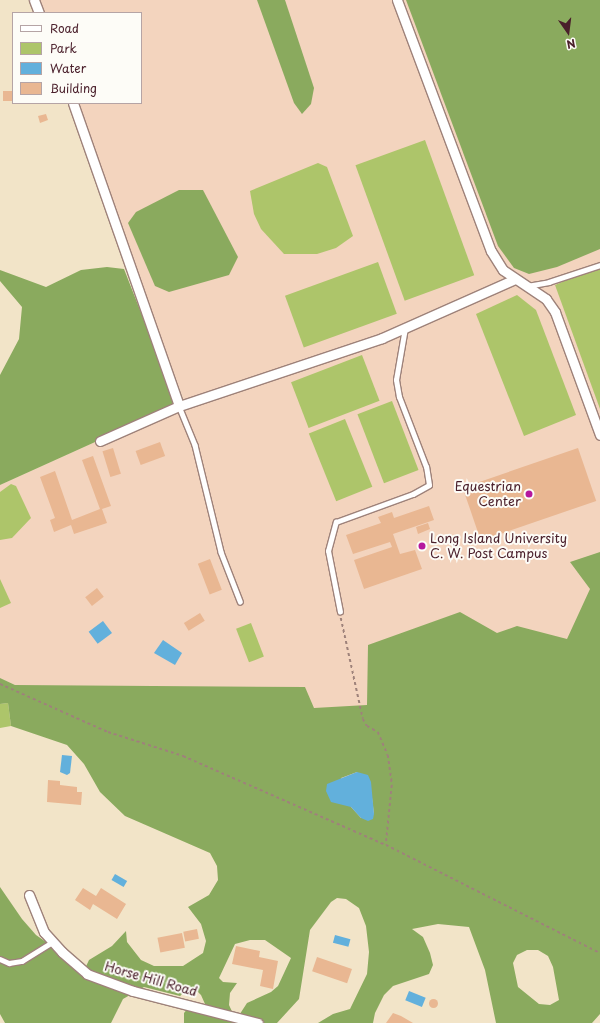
<!DOCTYPE html>
<html>
<head>
<meta charset="utf-8">
<style>
  body { margin:0 }
  #map { position:relative; width:600px; height:1023px; overflow:hidden; background:#f2e4c8; font-family:"Playpen Sans",sans-serif }
  div>[style] { position:absolute }
  .built>* { inset:0; background:#f3d4be }
  .green>* { inset:0; background:#adc56a; transform-origin:0 0 }
  .forest>* { inset:0; background:#8aaa5e }
  .water>* { inset:0; background:#62b0dc; transform-origin:0 0 }
  .building>* { inset:0; background:#e9b792; transform-origin:0 0 }
  .round { border-radius:50% }
  .path>* { height:1.5px; margin-top:-0.75px; transform-origin:0; background:repeating-linear-gradient(90deg,#9e827a 0 3px,transparent 0 6px) }
  .roads { filter:drop-shadow(1px 0 #9e827a) drop-shadow(-1px 0 #9e827a) drop-shadow(0 1px #9e827a) drop-shadow(0 -1px #9e827a) }
  .service>* { height:4.5px; margin:-2.25px; padding:0 2.25px; transform-origin:2.25px; border-radius:2.25px; background:#fff }
  .minor>* { height:9px; margin:-4.5px; padding:0 4.5px; transform-origin:4.5px; border-radius:4.5px; background:#fff }
  .dots>* { width:11px; height:11px; translate:-50% -50%; box-sizing:border-box; border:2px solid #fdfcf7; border-radius:50% }
  span { translate:-50% -50%; white-space:nowrap; text-align:center; line-height:1.15; -webkit-text-stroke:4px #fdfcf7; paint-order:stroke }
  .poi-label { font-size:13px; color:#4a1f2b }
  .right { translate:-100% -50%; text-align:right }
  .left { translate:0 -50%; text-align:left }
  .street-label { font-size:13px; color:#4a1f2b }
  .legend { position:absolute; left:12px; top:12px; width:130px; height:92px; box-sizing:border-box; background:#fdfcf7; border:1px solid #b5a4a5; margin:0; padding:5px 7px; list-style:none; font-size:12px; color:#4a1f2b }
  .legend li { display:flex; align-items:center; gap:8px; height:20px }
  .legend b { width:20px; border:1px solid #b5a4a5 }
  .north { position:absolute; left:548px; top:12px; width:40px; height:40px; -webkit-text-stroke:3px #fdfcf7; paint-order:stroke; rotate:166deg; font-size:11px; font-weight:700; line-height:16px; text-align:center; color:#4a1f2b }
  .north::after { content:''; display:block; margin:auto; width:14px; height:18px; background:#4a1f2b; clip-path:polygon(50% 0,100% 100%,50% 72%,0 100%) }
</style>
</head>
<body>
<div id="map">
  <div class="built">
    <i style="clip-path:polygon(34px 0,600px 0,600px 963px,0 678px,0 485px,177px 405px,185px 403px,73px 103px,141px 103px,141px 13px,39px 13px)"></i>
  </div>
  <div class="green">
    <i style="left:425px;top:140px;width:144px;height:74px;rotate:70deg"></i>
    <i style="clip-path:polygon(318px 163px,327px 167px,353px 236px,336px 248px,317px 254px,284px 254px,261px 229px,254px 214px,250px 191px)"></i>
    <i style="left:378px;top:262px;width:55px;height:99px;rotate:70deg"></i>
    <i style="clip-path:polygon(600px 266px,600px 409px,555px 285px)"></i>
    <i style="clip-path:polygon(517px 295px,536px 310px,576px 415px,524px 436px,476px 314px)"></i>
    <i style="left:362px;top:355px;width:49px;height:76px;rotate:69deg"></i>
    <i style="left:392px;top:401px;width:74px;height:37px;rotate:69deg"></i>
    <i style="left:345px;top:419px;width:73px;height:39px;rotate:68deg"></i>
    <i style="clip-path:polygon(11px 484px,16px 486px,31px 518px,12px 538px,0 540px,0 492px)"></i>
    <i style="clip-path:polygon(0 579px,11px 603px,0 608px)"></i>
    <i style="left:251px;top:623px;width:36px;height:16px;rotate:69deg"></i>
    <i style="clip-path:polygon(8px 703px,11px 726px,0 728px,0 704px)"></i>
  </div>
  <div class="forest">
    <i style="clip-path:polygon(257px 0,285px 0,314px 88px,311px 104px,302px 114px,294px 103px)"></i>
    <i style="clip-path:polygon(406px 0,600px 0,600px 249px,557px 267px,529px 274px,514px 268px,498px 246px)"></i>
    <i style="clip-path:polygon(179px 190px,203px 190px,238px 257px,229px 275px,169px 292px,155px 286px,128px 223px,136px 212px)"></i>
    <i style="clip-path:polygon(107px 267px,124px 269px,177px 405px,0 485px,0 375px,19px 339px,22px 307px,0 281px,0 270px,46px 287px,81px 270px)"></i>
    <i style="clip-path:polygon(evenodd,600px 552px,600px 1014px,592px 1023px,496px 1023px,485px 970px,469px 927px,438px 924px,412px 929px,423px 937px,430px 953px,433px 965px,429px 974px,393px 986px,384px 995px,375px 1013px,373px 1023px,318px 1023px,333px 1014px,350px 1009px,367px 974px,369px 952px,366px 926px,359px 908px,346px 899px,337px 898px,331px 902px,310px 930px,299px 999px,277px 1023px,184px 1023px,184px 1013px,189px 1007px,205px 1004px,201px 995px,196px 990px,186px 991px,180px 996px,144px 987px,123px 999px,111px 1023px,5px 1023px,0 1014px,0 887px,22px 919px,36px 935px,56px 949px,72px 954px,77px 970px,82px 975px,89px 960px,112px 946px,126px 931px,127px 942px,141px 960px,154px 966px,183px 966px,203px 953px,206px 941px,201px 924px,188px 907px,209px 895px,218px 880px,217px 866px,210px 853px,125px 816px,100px 792px,84px 764px,67px 745px,11px 726px,8px 703px,0 704px,0 678px,15px 685px,305px 687px,314px 708px,367px 705px,368px 645px,460px 612px,497px 633px,517px 626px,567px 639px,590px 589px,570px 562px,600px 552px,357px 772px,372px 798px,374px 814px,361px 818px,351px 807px,341px 778px,357px 772px,600px 552px,250px 940px,265px 940px,291px 958px,278px 986px,271px 992px,247px 1003px,236px 1020px,229px 1005px,230px 993px,237px 983px,223px 982px,219px 978px,235px 944px,250px 940px,600px 552px,527px 950px,538px 950px,548px 956px,553px 967px,559px 1000px,550px 1005px,539px 1004px,518px 987px,513px 963px,517px 955px,527px 950px)"></i>
  </div>
  <div class="water">
    <i style="left:103px;top:621px;width:15px;height:18px;rotate:53deg"></i>
    <i style="clip-path:polygon(163px 640px,182px 653px,175px 665px,154px 653px)"></i>
    <i style="clip-path:polygon(62px 755px,72px 756px,70px 773px,67px 775px,60px 772px)"></i>
    <i style="clip-path:polygon(357px 772px,368px 775px,371px 782px,374px 814px,373px 819px,368px 821px,361px 818px,351px 807px,331px 802px,326px 791px,327px 784px)"></i>
    <i style="left:115px;top:874px;width:14px;height:7px;rotate:30deg"></i>
    <i style="left:335px;top:935px;width:16px;height:8px;rotate:15deg"></i>
    <i style="left:409px;top:991px;width:18px;height:10px;rotate:22deg"></i>
  </div>
  <div class="building">
    <i style="left:3px;top:91px;width:10px;height:10px"></i>
    <i style="clip-path:polygon(46px 114px,48px 120px,40px 123px,38px 116px)"></i>
    <i style="left:160px;top:442px;width:15px;height:26px;rotate:70deg"></i>
    <i style="left:113px;top:448px;width:27px;height:11px;rotate:73deg"></i>
    <i style="left:578px;top:448px;width:56px;height:122px;rotate:71deg"></i>
    <i style="clip-path:polygon(93px 456px,111px 506px,102px 509px,107px 523px,74px 534px,71px 525px,54px 532px,50px 520px,55px 518px,40px 477px,55px 471px,72px 520px,100px 509px,82px 460px)"></i>
    <i style="clip-path:polygon(429px 506px,434px 520px,393px 534px,400px 554px,415px 550px,422px 569px,364px 589px,354px 560px,392px 547px,390px 542px,353px 554px,346px 535px,381px 523px,378px 517px,392px 512px,394px 518px)"></i>
    <i style="clip-path:polygon(428px 523px,430px 529px,418px 534px,416px 527px)"></i>
    <i style="left:210px;top:559px;width:33px;height:13px;rotate:69deg"></i>
    <i style="left:97px;top:588px;width:11px;height:15px;rotate:52deg"></i>
    <i style="left:200px;top:613px;width:9px;height:19px;rotate:58deg"></i>
    <i style="clip-path:polygon(48px 780px,60px 781px,60px 785px,77px 787px,77px 792px,82px 792px,81px 805px,47px 802px)"></i>
    <i style="clip-path:polygon(83px 888px,96px 896px,101px 888px,126px 904px,117px 919px,93px 904px,90px 910px,75px 900px)"></i>
    <i style="left:197px;top:929px;width:10px;height:14px;rotate:79deg"></i>
    <i style="left:182px;top:933px;width:15px;height:25px;rotate:79deg"></i>
    <i style="clip-path:polygon(236px 946px,260px 951px,259px 957px,278px 961px,273px 989px,260px 986px,263px 970px,232px 964px)"></i>
    <i style="left:317px;top:957px;width:37px;height:15px;rotate:19deg"></i>
    <i class="round" style="left:428.5px;top:998.5px;width:9px;height:9px"></i>
    <i style="clip-path:polygon(393px 1013px,401px 1016px,413px 1023px,386px 1023px)"></i>
  </div>
  <div class="path">
    <i style="left:341px;top:618px;width:103px;rotate:77.7deg"></i>
    <i style="left:363px;top:719px;width:8px;rotate:60deg"></i>
    <i style="left:367px;top:726px;width:13px;rotate:29deg"></i>
    <i style="left:378px;top:732px;width:25px;rotate:67deg"></i>
    <i style="left:388px;top:755px;width:30px;rotate:82deg"></i>
    <i style="left:392px;top:785px;width:60px;rotate:95.7deg"></i>
    <i style="left:386px;top:845px;width:240px;rotate:26.8deg"></i>
    <i style="left:0;top:684px;width:118px;rotate:24deg"></i>
    <i style="left:108px;top:732px;width:79px;rotate:17.7deg"></i>
    <i style="left:183px;top:756px;width:222px;rotate:23.7deg"></i>
  </div>
  <div class="roads">
    <div class="service">
      <i style="left:527px;top:286px;width:22px;rotate:-10deg"></i>
      <i style="left:549px;top:282px;width:54px;rotate:-18.4deg"></i>
      <i style="left:179px;top:406px;width:42px;rotate:67.7deg"></i>
      <i style="left:195px;top:445px;width:110px;rotate:76.3deg"></i>
      <i style="left:221px;top:552px;width:53px;rotate:68.8deg"></i>
      <i style="left:340px;top:612px;width:62px;rotate:-101.1deg"></i>
      <i style="left:328px;top:551px;width:30px;rotate:-75deg"></i>
      <i style="left:336px;top:522px;width:82px;rotate:-20deg"></i>
      <i style="left:413px;top:494px;width:18px;rotate:-29deg"></i>
      <i style="left:429px;top:485px;width:18px;rotate:-99deg"></i>
      <i style="left:426px;top:467px;width:75px;rotate:-111.1deg"></i>
      <i style="left:399px;top:397px;width:17px;rotate:-100deg"></i>
      <i style="left:396px;top:380px;width:53px;rotate:-80.2deg"></i>
      <i style="left:0;top:959px;width:10px;rotate:24deg"></i>
      <i style="left:9px;top:963px;width:13px;rotate:-9deg"></i>
      <i style="left:22px;top:961px;width:36px;rotate:-32deg"></i>
    </div>
    <div class="minor">
      <i style="left:34px;top:0;width:14px;rotate:69deg"></i>
      <i style="left:397px;top:0;width:268px;rotate:69.5deg"></i>
      <i style="left:491px;top:251px;width:22px;rotate:58deg"></i>
      <i style="left:503px;top:270px;width:52px;rotate:34deg"></i>
      <i style="left:546px;top:299px;width:16px;rotate:55deg"></i>
      <i style="left:555px;top:312px;width:131px;rotate:69.9deg"></i>
      <i style="left:73px;top:103px;width:321px;rotate:70.7deg"></i>
      <i style="left:100px;top:441px;width:86px;rotate:-23.9deg"></i>
      <i style="left:179px;top:406px;width:214px;rotate:-18.5deg"></i>
      <i style="left:382px;top:338px;width:145px;rotate:-23.9deg"></i>
      <i style="left:29px;top:895px;width:40px;rotate:68deg"></i>
      <i style="left:44px;top:932px;width:27px;rotate:48deg"></i>
      <i style="left:62px;top:952px;width:33px;rotate:41deg"></i>
      <i style="left:87px;top:974px;width:49px;rotate:20.3deg"></i>
      <i style="left:133px;top:991px;width:129px;rotate:14.4deg"></i>
    </div>
  </div>
  <div class="dots">
    <i style="left:529px;top:494px;background:#b5179e"></i>
    <i style="left:422px;top:546px;background:#b5179e"></i>
  </div>
  <div class="poi-label">
    <span class="right" style="left:521px;top:494px">Equestrian<br>Center</span>
    <span class="left" style="left:430px;top:546px">Long Island University<br>C. W. Post Campus</span>
  </div>
  <div class="street-label">
    <span style="left:151px;top:979px;rotate:16deg">Horse Hill Road</span>
  </div>
  <ul class="legend">
  <li><b style="height:5px;background:#fff"></b>Road</li>
  <li><b style="height:11px;background:#adc56a"></b>Park</li>
  <li><b style="height:11px;background:#62b0dc"></b>Water</li>
  <li><b style="height:11px;background:#e9b792"></b>Building</li>
  </ul>
  <div class="north">N</div>
</div>
</body>
</html>
